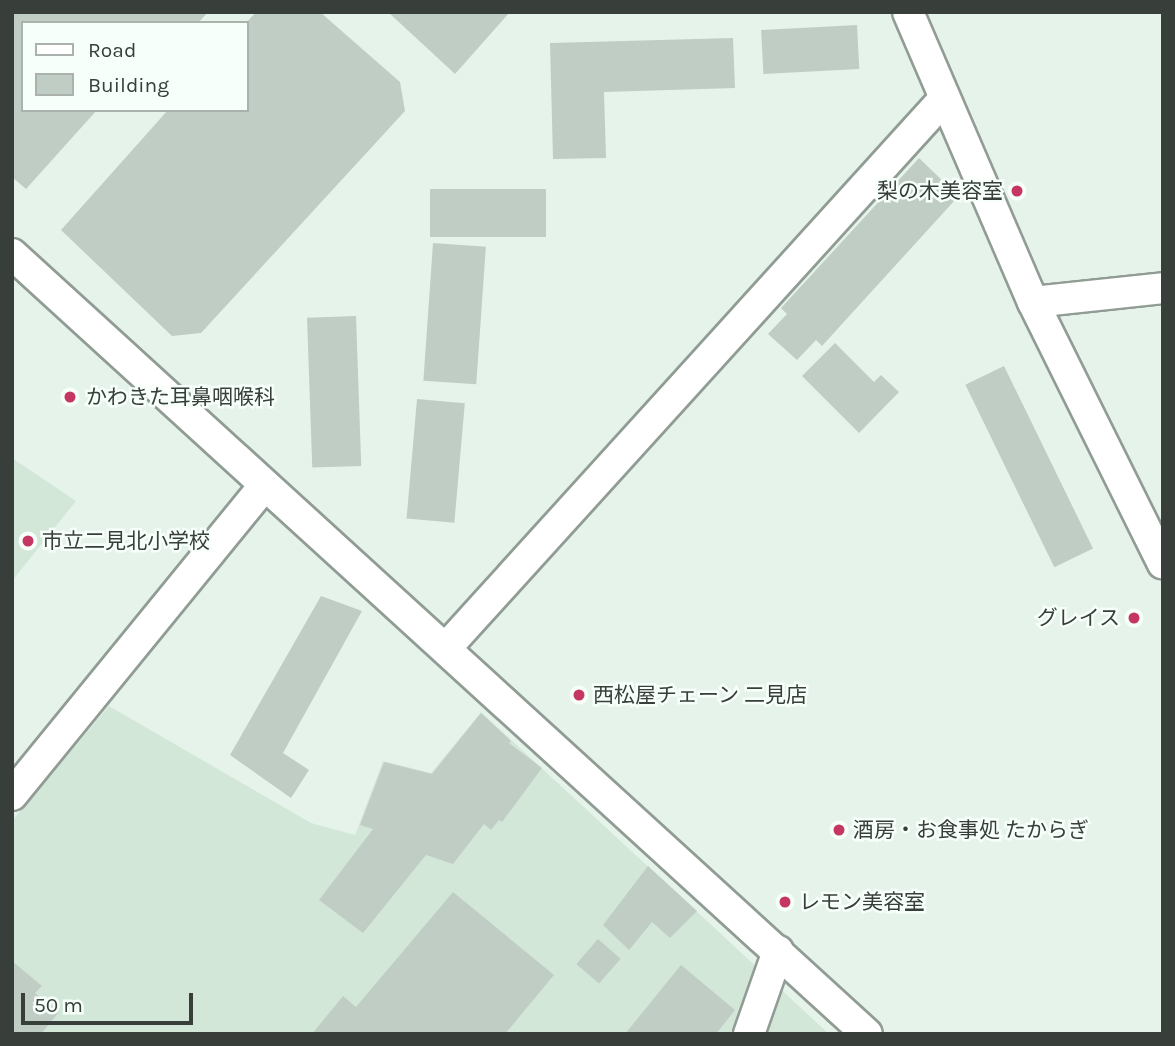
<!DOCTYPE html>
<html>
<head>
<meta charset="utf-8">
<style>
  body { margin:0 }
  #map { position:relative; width:1175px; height:1046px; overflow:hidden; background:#e6f3ea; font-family:Karla,"Noto Sans JP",sans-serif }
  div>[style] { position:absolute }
  .built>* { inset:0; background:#d3e7d9 }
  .building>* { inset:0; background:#c0cdc4; transform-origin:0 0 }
  .roads { filter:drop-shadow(2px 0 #909c94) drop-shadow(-2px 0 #909c94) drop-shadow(0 2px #909c94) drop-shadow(0 -2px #909c94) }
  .minor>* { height:30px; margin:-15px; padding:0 15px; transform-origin:15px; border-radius:15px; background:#fff }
  .dots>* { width:19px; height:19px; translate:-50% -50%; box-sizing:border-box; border:4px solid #f7fffa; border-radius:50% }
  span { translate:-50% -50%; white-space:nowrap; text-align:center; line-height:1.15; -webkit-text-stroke:5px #f7fffa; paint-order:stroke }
  .poi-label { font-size:21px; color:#383e3a }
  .right { translate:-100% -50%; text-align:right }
  .left { translate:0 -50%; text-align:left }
  .frame { position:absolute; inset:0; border:14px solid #383e3a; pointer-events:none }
  .legend { position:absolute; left:21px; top:21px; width:228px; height:91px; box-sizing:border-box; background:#f7fffa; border:2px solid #abb2ad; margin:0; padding:9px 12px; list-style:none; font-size:21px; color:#383e3a }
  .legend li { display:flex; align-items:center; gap:14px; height:35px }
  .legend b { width:35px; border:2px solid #abb2ad }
  .scale { position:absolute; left:21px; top:993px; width:172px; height:32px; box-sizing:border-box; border:4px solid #383e3a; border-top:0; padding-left:9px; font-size:21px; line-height:24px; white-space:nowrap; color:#383e3a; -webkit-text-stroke:5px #f7fffa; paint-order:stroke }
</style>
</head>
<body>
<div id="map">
  <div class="built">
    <i style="clip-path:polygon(12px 458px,76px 501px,12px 581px)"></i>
    <i style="clip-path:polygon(109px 706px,311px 823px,355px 835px,383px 761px,431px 773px,481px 712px,829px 1034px,12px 1034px,12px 821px)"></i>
  </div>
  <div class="building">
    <i style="clip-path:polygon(12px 12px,208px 12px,198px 23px,23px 23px,23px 110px,97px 110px,26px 189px,12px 177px)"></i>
    <i style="clip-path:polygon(256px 12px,320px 12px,400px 82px,405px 111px,201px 333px,172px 336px,61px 230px,168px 110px,247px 110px,247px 22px)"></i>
    <i style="clip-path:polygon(388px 12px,510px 12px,455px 74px)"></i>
    <i style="left:857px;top:25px;width:44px;height:96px;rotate:87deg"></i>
    <i style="clip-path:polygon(733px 38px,735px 88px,604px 92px,606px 158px,553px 159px,550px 43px)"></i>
    <i style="clip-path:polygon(919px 158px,946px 184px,942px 188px,955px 200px,822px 346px,816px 340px,797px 360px,768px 334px,787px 314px,781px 308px)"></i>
    <i style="left:430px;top:189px;width:116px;height:48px"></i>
    <i style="left:433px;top:243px;width:53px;height:138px;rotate:4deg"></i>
    <i style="left:356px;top:316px;width:150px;height:49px;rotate:88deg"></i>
    <i style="clip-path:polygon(835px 343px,874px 382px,881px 375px,899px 392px,859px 433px,802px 376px)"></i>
    <i style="left:1004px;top:366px;width:203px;height:43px;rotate:64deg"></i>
    <i style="left:417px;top:399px;width:48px;height:120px;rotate:5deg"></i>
    <i style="clip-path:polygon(321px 596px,362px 611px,283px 753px,309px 770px,291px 798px,230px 755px)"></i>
    <i style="clip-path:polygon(481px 713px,511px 741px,509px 743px,542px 768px,502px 822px,499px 820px,491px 830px,484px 824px,453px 864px,426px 855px,363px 933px,319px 900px,373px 829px,360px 825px,384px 762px,432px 774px)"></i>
    <i style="clip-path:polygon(648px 866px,697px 911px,670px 938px,652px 922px,629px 950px,603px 925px)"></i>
    <i style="clip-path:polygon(453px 892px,554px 975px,505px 1034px,312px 1034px,343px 996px,356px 1007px)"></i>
    <i style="left:598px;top:939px;width:30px;height:33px;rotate:41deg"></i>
    <i style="clip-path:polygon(12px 961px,42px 986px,35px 993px,59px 1012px,41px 1034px,12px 1034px)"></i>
    <i style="clip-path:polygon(681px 965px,735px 1010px,716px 1034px,625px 1034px)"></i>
  </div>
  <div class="roads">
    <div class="minor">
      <i style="left:908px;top:12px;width:316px;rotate:66.7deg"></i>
      <i style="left:1033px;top:302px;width:292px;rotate:63.6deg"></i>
      <i style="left:12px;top:254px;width:1157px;rotate:42.37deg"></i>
      <i style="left:1033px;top:302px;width:131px;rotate:-6.1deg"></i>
      <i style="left:446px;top:648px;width:740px;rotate:-47.79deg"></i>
      <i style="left:12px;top:795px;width:400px;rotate:-50.8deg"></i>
      <i style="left:749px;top:1034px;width:88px;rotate:-70.7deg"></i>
    </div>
  </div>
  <div class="dots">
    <i style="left:1017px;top:191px;background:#c53762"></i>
    <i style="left:70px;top:397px;background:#c53762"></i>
    <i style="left:28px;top:541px;background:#c53762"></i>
    <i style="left:1134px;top:618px;background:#c53762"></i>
    <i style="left:579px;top:695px;background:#c53762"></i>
    <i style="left:839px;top:830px;background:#c53762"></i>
    <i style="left:785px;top:902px;background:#c53762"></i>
  </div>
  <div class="poi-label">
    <span class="right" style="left:1003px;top:191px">梨の木美容室</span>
    <span class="left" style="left:86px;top:397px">かわきた耳鼻咽喉科</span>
    <span class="left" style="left:42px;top:541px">市立二見北小学校</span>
    <span class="right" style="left:1120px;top:618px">グレイス</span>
    <span class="left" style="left:593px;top:695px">西松屋チェーン 二見店</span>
    <span class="left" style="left:853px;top:830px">酒房・お食事処 たからぎ</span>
    <span class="left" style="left:799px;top:902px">レモン美容室</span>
  </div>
  <div class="frame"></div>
  <ul class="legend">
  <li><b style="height:9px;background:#fff"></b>Road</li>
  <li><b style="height:19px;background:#c0cdc4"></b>Building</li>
  </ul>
  <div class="scale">50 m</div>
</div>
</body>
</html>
